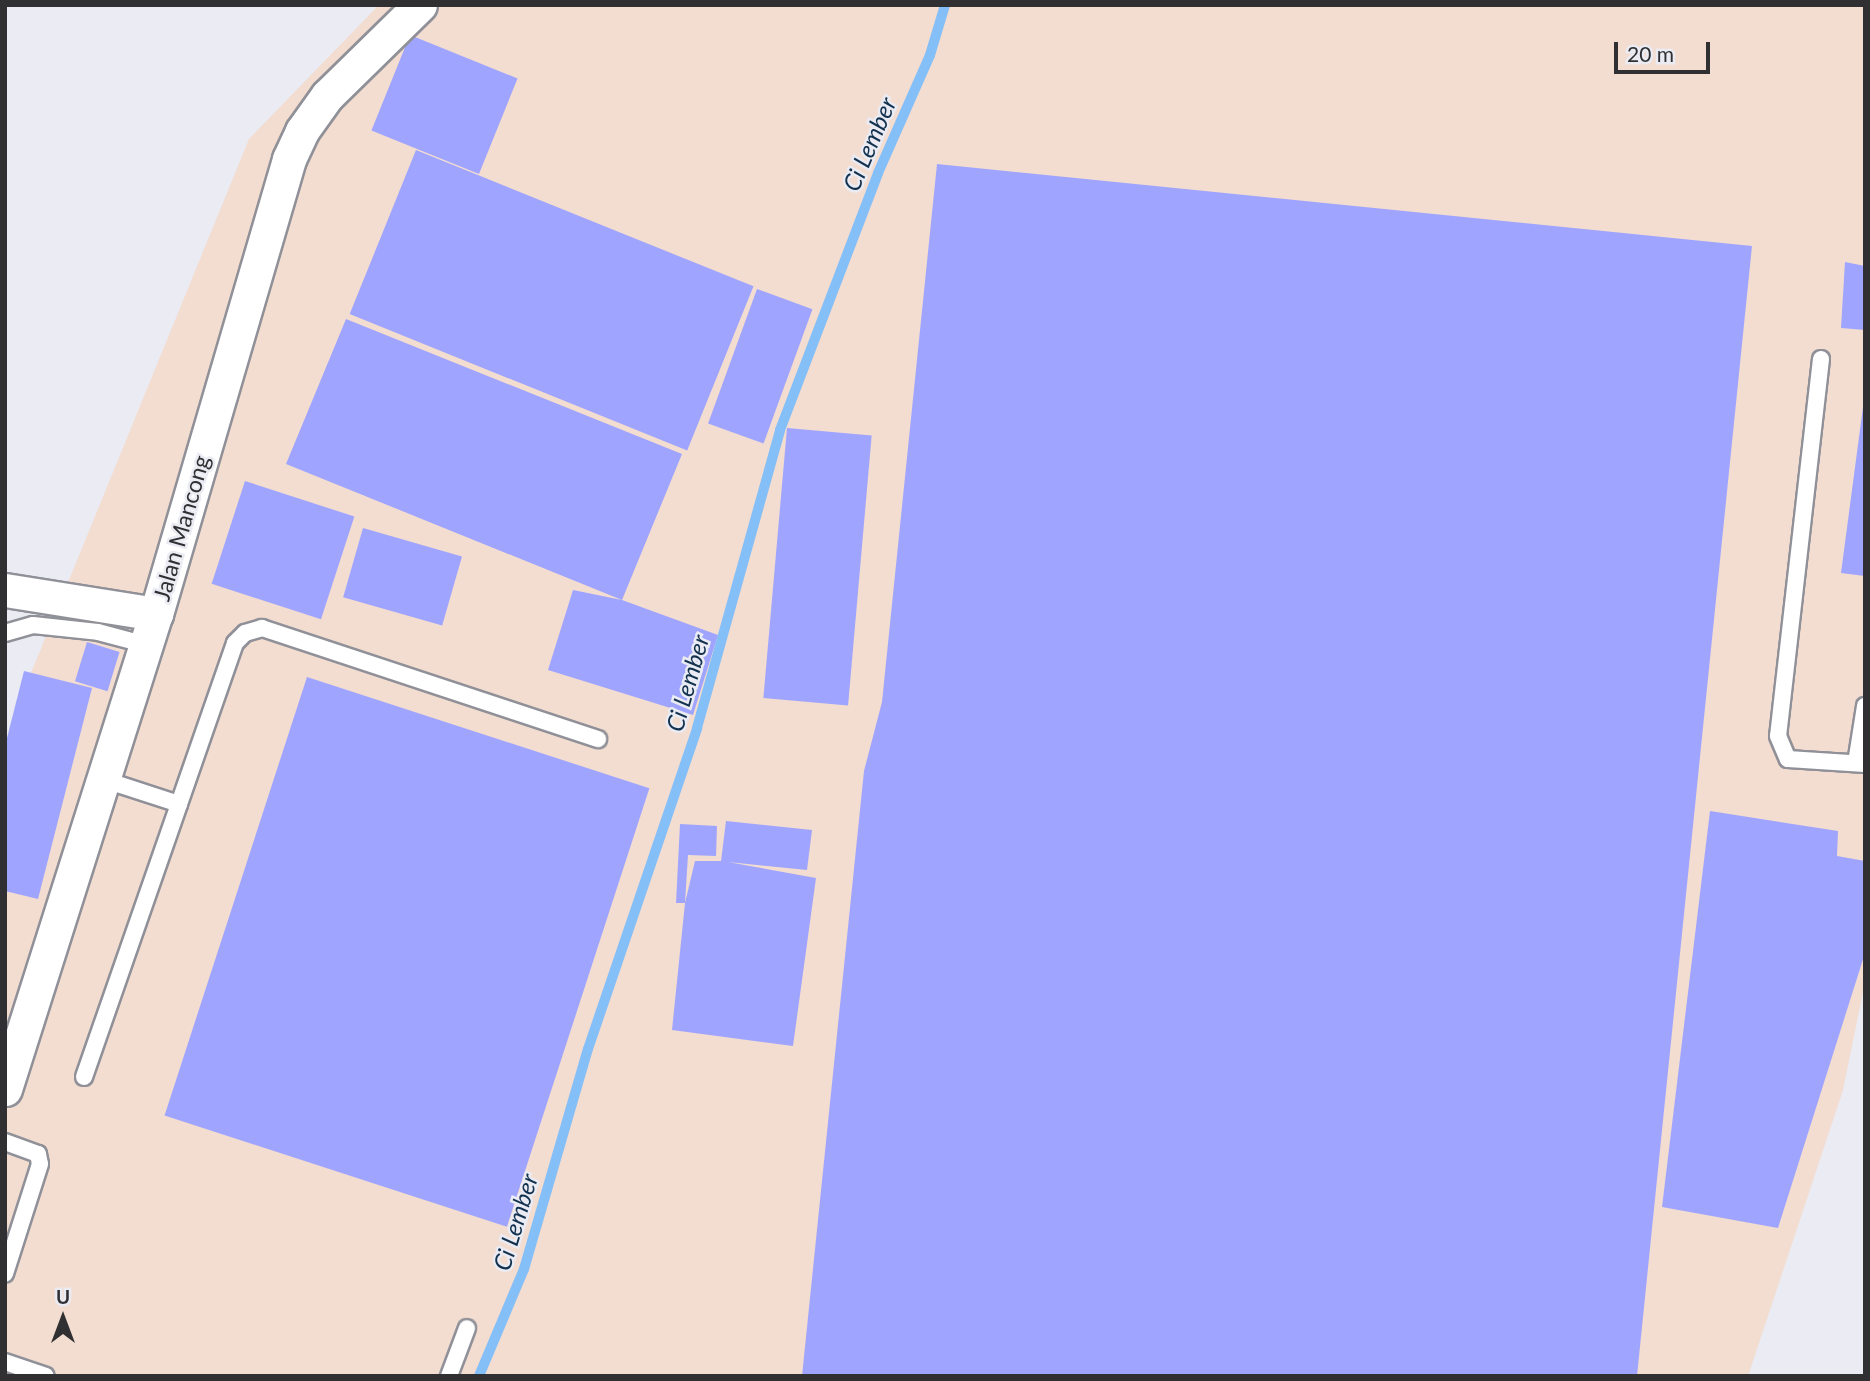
<!DOCTYPE html>
<html>
<head>
<meta charset="utf-8">
<style>
  body { margin:0 }
  #map { position:relative; width:1870px; height:1381px; overflow:hidden; background:#eaebf3; font-family:Lato,sans-serif }
  div>[style] { position:absolute }
  .industrial>* { inset:0; background:#f3dcd0 }
  .stream>* { height:10px; margin:-5px; padding:0 5px; transform-origin:5px; border-radius:5px; background:#84bff8 }
  .building>* { inset:0; background:#9fa5fe; transform-origin:0 0 }
  .roads { filter:drop-shadow(2px 0 #909198) drop-shadow(-2px 0 #909198) drop-shadow(0 2px #909198) drop-shadow(0 -2px #909198) }
  .lane>* { height:16px; margin:-8px; padding:0 8px; transform-origin:8px; border-radius:8px; background:#fff }
  .street>* { height:33px; margin:-16.5px; padding:0 16.5px; transform-origin:16.5px; border-radius:16.5px; background:#fff }
  span { translate:-50% -50%; white-space:nowrap; text-align:center; line-height:1.15; -webkit-text-stroke:5px #eaebf3; paint-order:stroke }
  .street-label { font-size:23px; color:#303033 }
  .water-label { font-size:24px; color:#12314e; font-style:italic }
  .frame { position:absolute; inset:0; border:7px solid #303033; pointer-events:none }
  .north { position:absolute; left:28px; top:1283px; width:70px; height:70px; -webkit-text-stroke:5px #eaebf3; paint-order:stroke; rotate:0deg; font-size:19px; font-weight:700; line-height:28px; text-align:center; color:#303033 }
  .north::after { content:''; display:block; margin:auto; width:24px; height:32px; background:#303033; clip-path:polygon(50% 0,100% 100%,50% 72%,0 100%) }
  .scale { position:absolute; left:1614px; top:42px; width:96px; height:32px; box-sizing:border-box; border:4px solid #303033; border-top:0; padding-left:9px; font-size:21px; line-height:24px; white-space:nowrap; color:#303033; -webkit-text-stroke:5px #eaebf3; paint-order:stroke }
</style>
</head>
<body>
<div id="map">
  <div class="industrial">
    <i style="clip-path:polygon(379px 5px,1865px 5px,1865px 982px,1843px 1090px,1748px 1376px,5px 1376px,5px 753px,18px 705px,249px 139px)"></i>
  </div>
  <div class="stream">
    <i style="left:479px;top:1376px;width:116px;rotate:-67.2deg"></i>
    <i style="left:524px;top:1269px;width:229px;rotate:-73.8deg"></i>
    <i style="left:588px;top:1049px;width:339px;rotate:-71.2deg"></i>
    <i style="left:697px;top:728px;width:309px;rotate:-74.4deg"></i>
    <i style="left:780px;top:430px;width:275px;rotate:-69.1deg"></i>
    <i style="left:878px;top:173px;width:129px;rotate:-66.2deg"></i>
    <i style="left:930px;top:55px;width:52px;rotate:-73.3deg"></i>
  </div>
  <div class="building">
    <i style="left:410px;top:35px;width:116px;height:103px;rotate:22deg"></i>
    <i style="left:416px;top:150px;width:364px;height:177px;rotate:22deg"></i>
    <i style="clip-path:polygon(937px 164px,1752px 246px,1637px 1376px,802px 1376px,864px 771px,882px 702px)"></i>
    <i style="clip-path:polygon(1845px 262px,1865px 266px,1865px 330px,1841px 328px)"></i>
    <i style="left:757px;top:289px;width:59px;height:143px;rotate:20deg"></i>
    <i style="clip-path:polygon(346px 319px,682px 454px,622px 600px,718px 635px,693px 715px,548px 670px,573px 590px,622px 600px,286px 464px)"></i>
    <i style="clip-path:polygon(1863px 407px,1865px 407px,1865px 576px,1841px 573px)"></i>
    <i style="left:787px;top:428px;width:85px;height:271px;rotate:5deg"></i>
    <i style="left:245px;top:481px;width:115px;height:108px;rotate:18deg"></i>
    <i style="left:363px;top:528px;width:103px;height:72px;rotate:16deg"></i>
    <i style="left:87px;top:642px;width:34px;height:41px;rotate:17deg"></i>
    <i style="clip-path:polygon(24px 671px,92px 688px,38px 899px,5px 891px,5px 746px)"></i>
    <i style="left:307px;top:677px;width:360px;height:461px;rotate:18deg"></i>
    <i style="clip-path:polygon(1710px 811px,1838px 831px,1837px 856px,1865px 861px,1865px 953px,1778px 1228px,1662px 1207px)"></i>
    <i style="clip-path:polygon(726px 821px,812px 830px,807px 870px,728px 862px,816px 878px,793px 1046px,672px 1030px,685px 903px,695px 861px,721px 861px)"></i>
    <i style="clip-path:polygon(680px 824px,717px 826px,716px 856px,688px 855px,685px 903px,676px 903px)"></i>
  </div>
  <div class="roads">
    <div class="lane">
      <i style="left:1821px;top:359px;width:379px;rotate:96.5deg"></i>
      <i style="left:1778px;top:736px;width:25px;rotate:67deg"></i>
      <i style="left:1788px;top:759px;width:77px;rotate:3.7deg"></i>
      <i style="left:5px;top:633px;width:29px;rotate:-16deg"></i>
      <i style="left:33px;top:625px;width:65px;rotate:6.1deg"></i>
      <i style="left:98px;top:632px;width:51px;rotate:14.9deg"></i>
      <i style="left:1856px;top:763px;width:58px;rotate:-81deg"></i>
      <i style="left:179px;top:804px;width:170px;rotate:-70.8deg"></i>
      <i style="left:235px;top:643px;width:14px;rotate:-45deg"></i>
      <i style="left:245px;top:633px;width:18px;rotate:-16deg"></i>
      <i style="left:262px;top:628px;width:354px;rotate:18.3deg"></i>
      <i style="left:84px;top:1077px;width:289px;rotate:-70.8deg"></i>
      <i style="left:179px;top:804px;width:78px;rotate:-162deg"></i>
      <i style="left:5px;top:1142px;width:35px;rotate:20deg"></i>
      <i style="left:38px;top:1154px;width:10px;rotate:79deg"></i>
      <i style="left:40px;top:1164px;width:115px;rotate:107.7deg"></i>
      <i style="left:5px;top:1362px;width:43px;rotate:18.9deg"></i>
      <i style="left:449px;top:1376px;width:51px;rotate:-69.4deg"></i>
    </div>
    <div class="street">
      <i style="left:5px;top:590px;width:153px;rotate:9deg"></i>
      <i style="left:5px;top:1089px;width:498px;rotate:-72.4deg"></i>
      <i style="left:156px;top:614px;width:474px;rotate:-73.7deg"></i>
      <i style="left:289px;top:159px;width:31px;rotate:-65deg"></i>
      <i style="left:302px;top:131px;width:43px;rotate:-54.5deg"></i>
      <i style="left:327px;top:96px;width:130px;rotate:-44.4deg"></i>
    </div>
  </div>
  <div class="street-label">
    <span style="left:181px;top:528px;rotate:-74deg">Jalan Mancong</span>
  </div>
  <div class="water-label">
    <span style="left:869px;top:144px;rotate:-67deg">Ci Lember</span>
    <span style="left:687px;top:683px;rotate:-74deg">Ci Lember</span>
    <span style="left:515px;top:1222px;rotate:-73deg">Ci Lember</span>
  </div>
  <div class="frame"></div>
  <div class="north">U</div>
  <div class="scale">20 m</div>
</div>
</body>
</html>
